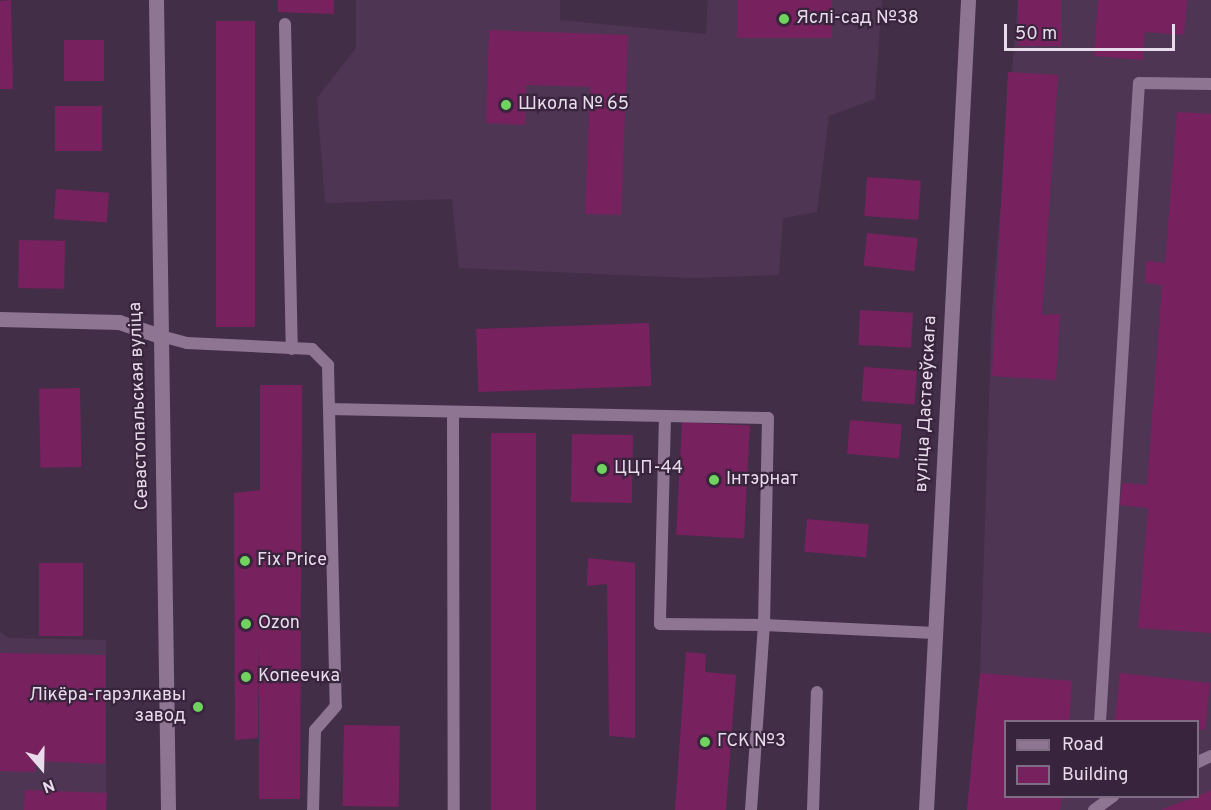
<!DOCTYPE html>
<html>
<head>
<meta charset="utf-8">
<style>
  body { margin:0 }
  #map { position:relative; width:1211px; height:810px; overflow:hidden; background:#432e47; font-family:Overpass,sans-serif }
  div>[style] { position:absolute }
  .built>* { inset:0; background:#4f3554 }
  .building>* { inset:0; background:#77215f; transform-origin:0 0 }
  .service>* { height:12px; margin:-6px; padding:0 6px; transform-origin:6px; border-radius:6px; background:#8e7693 }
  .minor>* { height:15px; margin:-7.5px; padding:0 7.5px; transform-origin:7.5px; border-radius:7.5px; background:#8e7693 }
  .tertiary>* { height:15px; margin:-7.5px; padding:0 7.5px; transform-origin:7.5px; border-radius:7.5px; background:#8e7693 }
  .dots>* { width:16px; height:16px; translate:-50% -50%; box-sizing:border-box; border:3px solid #39243d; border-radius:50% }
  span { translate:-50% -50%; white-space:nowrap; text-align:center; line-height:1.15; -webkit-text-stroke:4.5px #39243d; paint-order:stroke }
  .poi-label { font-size:18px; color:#e8dbeb }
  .left { translate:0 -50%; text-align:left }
  .right { translate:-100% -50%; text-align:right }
  .street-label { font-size:18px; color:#e8dbeb }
  .legend { position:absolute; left:1004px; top:720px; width:195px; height:78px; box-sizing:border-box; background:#39243d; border:2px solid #7f6d83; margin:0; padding:8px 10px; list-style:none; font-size:18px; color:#e8dbeb }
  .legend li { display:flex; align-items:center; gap:12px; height:30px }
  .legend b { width:30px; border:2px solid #7f6d83 }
  .north { position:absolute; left:12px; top:738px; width:60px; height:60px; -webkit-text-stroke:4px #39243d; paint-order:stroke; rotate:160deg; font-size:16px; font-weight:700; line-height:24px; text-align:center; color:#e8dbeb }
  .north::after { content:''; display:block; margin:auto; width:21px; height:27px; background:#e8dbeb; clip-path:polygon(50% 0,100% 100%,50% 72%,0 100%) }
  .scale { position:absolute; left:1004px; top:24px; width:171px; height:27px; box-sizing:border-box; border:3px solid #e8dbeb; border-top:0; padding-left:8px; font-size:18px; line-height:21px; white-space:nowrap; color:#e8dbeb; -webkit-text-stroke:4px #39243d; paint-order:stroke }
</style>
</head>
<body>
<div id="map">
  <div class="built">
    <i style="clip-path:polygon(356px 0,560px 0,560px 20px,706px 34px,708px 0,882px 0,875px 99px,829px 116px,817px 212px,783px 218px,779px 275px,692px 278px,459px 268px,452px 199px,325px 203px,317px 98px,356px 48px)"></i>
    <i style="clip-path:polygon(evenodd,1018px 0,1211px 0,1211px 810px,967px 810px,980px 673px,992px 311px,1018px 0,1006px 722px,1198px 722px,1198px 796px,1006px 796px,1006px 722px)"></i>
    <i style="clip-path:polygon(0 632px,9px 638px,106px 640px,106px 810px,0 810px)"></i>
  </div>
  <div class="building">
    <i style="clip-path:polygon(11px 0,13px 89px,0 89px,0 1px)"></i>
    <i style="clip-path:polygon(278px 0,334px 0,334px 14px,278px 12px)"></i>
    <i style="left:737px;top:0;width:95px;height:38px"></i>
    <i style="left:1018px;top:0;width:43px;height:46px"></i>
    <i style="clip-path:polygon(1098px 0,1187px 0,1184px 35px,1145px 32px,1143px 60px,1094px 56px)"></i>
    <i style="left:216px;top:21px;width:39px;height:306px"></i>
    <i style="clip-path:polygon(489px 30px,628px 35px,621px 215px,585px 214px,590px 87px,526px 85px,525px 125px,486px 123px)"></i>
    <i style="left:104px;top:40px;width:41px;height:40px;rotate:90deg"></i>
    <i style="clip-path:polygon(1008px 72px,1058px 75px,1042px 315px,1060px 314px,1056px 380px,992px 376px)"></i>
    <i style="left:102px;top:106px;width:45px;height:47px;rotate:90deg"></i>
    <i style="clip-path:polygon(1177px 112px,1211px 114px,1211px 633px,1138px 628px,1148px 508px,1120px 505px,1122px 483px,1147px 485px,1162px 285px,1145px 283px,1146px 261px,1165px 263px)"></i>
    <i style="left:867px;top:177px;width:54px;height:39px;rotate:4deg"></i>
    <i style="left:56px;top:189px;width:53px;height:30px;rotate:4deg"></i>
    <i style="left:867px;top:233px;width:51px;height:33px;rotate:6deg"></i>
    <i style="left:19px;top:240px;width:46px;height:48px;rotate:1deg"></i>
    <i style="left:860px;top:310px;width:53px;height:35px;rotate:3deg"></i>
    <i style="left:649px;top:323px;width:63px;height:173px;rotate:88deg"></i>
    <i style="left:864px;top:367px;width:53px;height:34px;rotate:4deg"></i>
    <i style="clip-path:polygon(260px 385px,302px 385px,300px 799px,259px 799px,259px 631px,258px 738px,235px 740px,234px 493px,260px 490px)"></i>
    <i style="left:80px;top:388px;width:79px;height:41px;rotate:89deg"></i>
    <i style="left:850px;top:420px;width:52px;height:34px;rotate:5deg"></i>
    <i style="left:682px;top:422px;width:68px;height:113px;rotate:3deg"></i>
    <i style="left:491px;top:433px;width:45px;height:377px"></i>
    <i style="left:572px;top:434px;width:61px;height:68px;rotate:1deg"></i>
    <i style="left:807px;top:519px;width:62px;height:33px;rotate:5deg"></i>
    <i style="clip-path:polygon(588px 558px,635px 563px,635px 738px,609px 736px,607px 584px,587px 586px)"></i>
    <i style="left:39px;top:563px;width:44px;height:73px"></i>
    <i style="clip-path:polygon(686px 652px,706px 654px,705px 672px,736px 675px,726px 810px,675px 810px)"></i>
    <i style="clip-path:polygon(0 653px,105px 655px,105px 764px,35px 761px,35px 772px,0 771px)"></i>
    <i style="clip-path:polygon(980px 673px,1072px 681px,1069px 722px,1006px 722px,1006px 796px,1062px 796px,1060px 810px,967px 810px)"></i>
    <i style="clip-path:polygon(1120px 673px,1210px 683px,1205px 730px,1198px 729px,1198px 722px,1115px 720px)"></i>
    <i style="left:344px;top:725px;width:56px;height:81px;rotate:1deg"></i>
    <i style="clip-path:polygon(25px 790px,107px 793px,106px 810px,24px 810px)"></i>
    <i style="clip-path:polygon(1211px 790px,1211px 810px,1160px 810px,1198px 796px)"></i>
  </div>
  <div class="service">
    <i style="left:285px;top:24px;width:325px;rotate:88.8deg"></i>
    <i style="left:157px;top:335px;width:31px;rotate:15deg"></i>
    <i style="left:187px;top:343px;width:125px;rotate:2.7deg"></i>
    <i style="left:312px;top:349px;width:23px;rotate:45deg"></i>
    <i style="left:328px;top:365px;width:341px;rotate:88.7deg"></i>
    <i style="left:336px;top:706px;width:32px;rotate:131deg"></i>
    <i style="left:315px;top:730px;width:80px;rotate:91.4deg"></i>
    <i style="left:329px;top:409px;width:336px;rotate:1.2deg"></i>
    <i style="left:453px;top:413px;width:397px;rotate:89.9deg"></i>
    <i style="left:1100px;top:722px;width:640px;rotate:-86.51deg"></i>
    <i style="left:1139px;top:83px;width:72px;rotate:0.8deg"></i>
    <i style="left:1198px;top:762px;width:14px;rotate:-25deg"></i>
    <i style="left:751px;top:810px;width:185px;rotate:-86deg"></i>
    <i style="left:764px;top:625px;width:207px;rotate:-88.9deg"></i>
    <i style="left:768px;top:418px;width:103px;rotate:-178.9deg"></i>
    <i style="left:665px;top:416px;width:208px;rotate:91.4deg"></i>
    <i style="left:660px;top:624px;width:104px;rotate:0.6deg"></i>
    <i style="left:764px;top:625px;width:171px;rotate:2.7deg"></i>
    <i style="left:813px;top:810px;width:118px;rotate:-88.1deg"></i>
    <i style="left:1094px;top:810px;width:24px;rotate:-36deg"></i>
  </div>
  <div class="minor">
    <i style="left:0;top:319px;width:119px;rotate:1.4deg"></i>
    <i style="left:119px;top:322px;width:40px;rotate:18.9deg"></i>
    <i style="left:926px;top:810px;width:811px;rotate:-87.03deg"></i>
  </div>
  <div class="tertiary">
    <i style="left:156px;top:0;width:810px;rotate:89.15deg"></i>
  </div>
  <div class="dots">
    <i style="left:784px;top:19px;background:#70d35f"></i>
    <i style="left:506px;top:105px;background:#70d35f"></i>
    <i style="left:602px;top:469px;background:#70d35f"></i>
    <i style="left:714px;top:480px;background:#70d35f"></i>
    <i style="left:245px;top:561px;background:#70d35f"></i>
    <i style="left:246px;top:624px;background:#70d35f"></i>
    <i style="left:246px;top:677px;background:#70d35f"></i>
    <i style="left:198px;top:707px;background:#70d35f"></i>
    <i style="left:705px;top:742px;background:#70d35f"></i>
  </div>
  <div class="poi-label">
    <span class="left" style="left:796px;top:19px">Яслі-сад №38</span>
    <span class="left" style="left:518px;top:105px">Школа № 65</span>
    <span class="left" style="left:614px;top:469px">ЦЦП-44</span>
    <span class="left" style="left:726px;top:480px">Інтэрнат</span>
    <span class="left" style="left:257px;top:561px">Fix Price</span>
    <span class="left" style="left:258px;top:624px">Ozon</span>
    <span class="left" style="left:258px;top:677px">Копеечка</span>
    <span class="right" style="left:186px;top:707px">Лікёра-гарэлкавы<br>завод</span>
    <span class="left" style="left:717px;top:742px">ГСК №3</span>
  </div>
  <div class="street-label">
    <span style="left:927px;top:404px;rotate:-87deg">вуліца Дастаеўскага</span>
    <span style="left:140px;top:406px;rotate:-92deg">Севастопальская вуліца</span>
  </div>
  <ul class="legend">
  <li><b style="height:8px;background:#8e7693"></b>Road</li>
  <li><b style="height:16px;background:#77215f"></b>Building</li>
  </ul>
  <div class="north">N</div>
  <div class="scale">50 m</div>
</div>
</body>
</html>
